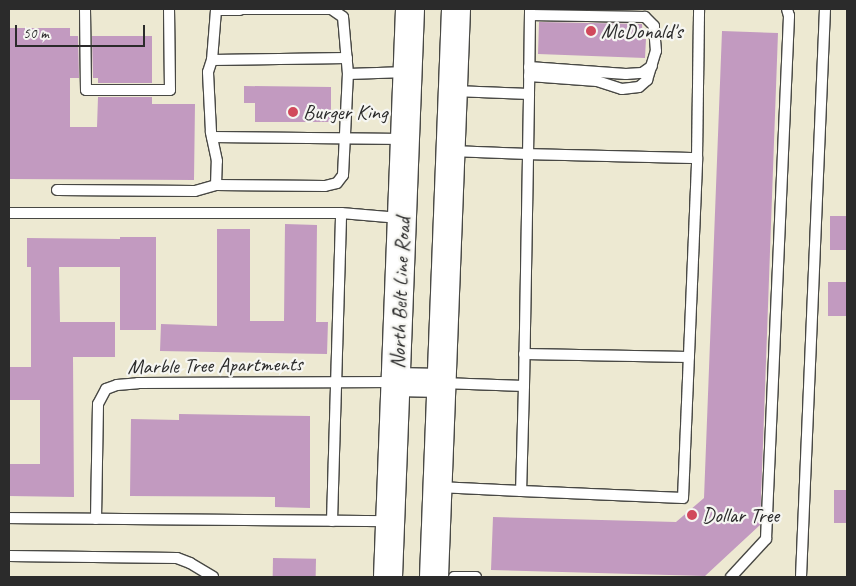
<!DOCTYPE html>
<html>
<head>
<meta charset="utf-8">
<style>
  body { margin:0 }
  #map { position:relative; width:856px; height:586px; overflow:hidden; background:#ede9d2; font-family:Caveat,sans-serif }
  div>[style] { position:absolute }
  .building>* { inset:0; background:#c29ac0; transform-origin:0 0 }
  .roads { filter:drop-shadow(1px 0 #484844) drop-shadow(-1px 0 #484844) drop-shadow(0 1px #484844) drop-shadow(0 -1px #484844) }
  .lane>* { height:10px; margin:-5px; padding:0 5px; transform-origin:5px; border-radius:5px; background:#fff }
  .primary>* { height:28px; margin:-14px; padding:0 14px; transform-origin:14px; border-radius:14px; background:#fff }
  .dots>* { width:14px; height:14px; translate:-50% -50%; box-sizing:border-box; border:2px solid #f6f6f2; border-radius:50% }
  span { translate:-50% -50%; white-space:nowrap; text-align:center; line-height:1.15; -webkit-text-stroke:4.5px #f6f6f2; paint-order:stroke }
  .poi-label { font-size:21px; color:#2b2b2b }
  .left { translate:0 -50%; text-align:left }
  .street-label { font-size:21px; color:#2b2b2b }
  .frame { position:absolute; inset:0; border:10px solid #2b2b2b; pointer-events:none }
  .scale { position:absolute; left:15px; top:25px; width:130px; height:22px; box-sizing:border-box; border:2px solid #2b2b2b; border-top:0; padding-left:6px; font-size:15px; line-height:18px; white-space:nowrap; color:#2b2b2b; -webkit-text-stroke:4px #f6f6f2; paint-order:stroke }
</style>
</head>
<body>
<div id="map">
  <div class="building">
    <i style="clip-path:polygon(539px 22px,642px 24px,643px 39px,646px 39px,645px 58px,538px 54px)"></i>
    <i style="clip-path:polygon(9px 28px,70px 28px,70px 36px,78px 36px,79px 78px,70px 78px,70px 127px,97px 127px,98px 97px,152px 97px,152px 104px,195px 104px,194px 180px,9px 179px)"></i>
    <i style="clip-path:polygon(722px 31px,778px 33px,760px 525px,705px 576px,491px 570px,493px 517px,676px 522px,704px 498px)"></i>
    <i style="clip-path:polygon(92px 36px,152px 36px,152px 83px,98px 83px,98px 78px,93px 78px)"></i>
    <i style="clip-path:polygon(244px 86px,331px 87px,331px 122px,255px 122px,255px 103px,244px 103px)"></i>
    <i style="left:830px;top:216px;width:17px;height:34px"></i>
    <i style="clip-path:polygon(285px 224px,317px 225px,316px 322px,328px 322px,327px 354px,160px 351px,161px 324px,217px 326px,217px 229px,250px 229px,250px 321px,284px 321px)"></i>
    <i style="clip-path:polygon(120px 237px,156px 237px,156px 330px,120px 330px,120px 267px,59px 267px,60px 322px,115px 322px,115px 357px,73px 357px,74px 497px,9px 496px,9px 464px,40px 464px,40px 400px,9px 400px,9px 367px,31px 367px,31px 267px,27px 267px,27px 238px,120px 239px)"></i>
    <i style="left:828px;top:282px;width:19px;height:34px"></i>
    <i style="clip-path:polygon(179px 414px,310px 416px,310px 508px,275px 507px,275px 497px,130px 496px,131px 419px,179px 420px)"></i>
    <i style="left:834px;top:490px;width:13px;height:33px"></i>
    <i style="left:273px;top:558px;width:43px;height:19px;rotate:1deg"></i>
  </div>
  <div class="roads">
    <div class="lane">
      <i style="left:85px;top:9px;width:81px;rotate:89.3deg"></i>
      <i style="left:86px;top:90px;width:84px"></i>
      <i style="left:170px;top:90px;width:81px;rotate:-90.7deg"></i>
      <i style="left:212px;top:60px;width:135px;rotate:-0.8deg"></i>
      <i style="left:529px;top:67px;width:97px;rotate:4.1deg"></i>
      <i style="left:626px;top:74px;width:16px;rotate:-4deg"></i>
      <i style="left:642px;top:73px;width:12px;rotate:-35deg"></i>
      <i style="left:348px;top:74px;width:59px;rotate:-1.9deg"></i>
      <i style="left:529px;top:76px;width:68px;rotate:4.2deg"></i>
      <i style="left:597px;top:81px;width:26px;rotate:18deg"></i>
      <i style="left:622px;top:89px;width:17px;rotate:-7deg"></i>
      <i style="left:639px;top:87px;width:11px;rotate:-41deg"></i>
      <i style="left:647px;top:80px;width:30px;rotate:-73deg"></i>
      <i style="left:656px;top:51px;width:25px;rotate:-95deg"></i>
      <i style="left:654px;top:26px;width:13px;rotate:-135deg"></i>
      <i style="left:645px;top:17px;width:115px;rotate:-179deg"></i>
      <i style="left:529px;top:94px;width:84px;rotate:-89.3deg"></i>
      <i style="left:212px;top:137px;width:193px;rotate:0.6deg"></i>
      <i style="left:451px;top:151px;width:77px;rotate:2.2deg"></i>
      <i style="left:528px;top:154px;width:60px;rotate:-89deg"></i>
      <i style="left:529px;top:94px;width:75px;rotate:-177.7deg"></i>
      <i style="left:216px;top:185px;width:24px;rotate:-88deg"></i>
      <i style="left:217px;top:161px;width:30px;rotate:-102deg"></i>
      <i style="left:211px;top:132px;width:60px;rotate:-92.9deg"></i>
      <i style="left:208px;top:72px;width:13px;rotate:-72deg"></i>
      <i style="left:212px;top:60px;width:50px;rotate:-85.4deg"></i>
      <i style="left:216px;top:10px;width:24px"></i>
      <i style="left:57px;top:190px;width:138px;rotate:0.4deg"></i>
      <i style="left:195px;top:191px;width:22px;rotate:-16deg"></i>
      <i style="left:216px;top:185px;width:109px;rotate:0.5deg"></i>
      <i style="left:325px;top:186px;width:12px;rotate:-14deg"></i>
      <i style="left:337px;top:183px;width:10px;rotate:-53deg"></i>
      <i style="left:343px;top:175px;width:101px;rotate:-87.2deg"></i>
      <i style="left:348px;top:74px;width:57px;rotate:-95deg"></i>
      <i style="left:343px;top:17px;width:14px;rotate:-146deg"></i>
      <i style="left:331px;top:9px;width:91px;rotate:180deg"></i>
      <i style="left:9px;top:213px;width:332px"></i>
      <i style="left:341px;top:213px;width:59px;rotate:4.8deg"></i>
      <i style="left:524px;top:354px;width:165px;rotate:1deg"></i>
      <i style="left:442px;top:383px;width:82px;rotate:2.1deg"></i>
      <i style="left:524px;top:386px;width:232px;rotate:-89deg"></i>
      <i style="left:528px;top:154px;width:169px;rotate:1.4deg"></i>
      <i style="left:697px;top:158px;width:149px;rotate:-89.2deg"></i>
      <i style="left:524px;top:386px;width:105px;rotate:91.6deg"></i>
      <i style="left:521px;top:491px;width:162px;rotate:2.5deg"></i>
      <i style="left:683px;top:498px;width:340px;rotate:-87.6deg"></i>
      <i style="left:438px;top:487px;width:83px;rotate:2.8deg"></i>
      <i style="left:9px;top:518px;width:381px;rotate:0.5deg"></i>
      <i style="left:96px;top:519px;width:115px;rotate:-89deg"></i>
      <i style="left:98px;top:404px;width:17px;rotate:-62deg"></i>
      <i style="left:106px;top:389px;width:12px;rotate:-20deg"></i>
      <i style="left:117px;top:385px;width:21px;rotate:-5deg"></i>
      <i style="left:138px;top:383px;width:257px;rotate:-0.2deg"></i>
      <i style="left:332px;top:521px;width:308px;rotate:-88.3deg"></i>
      <i style="left:9px;top:556px;width:168px;rotate:0.7deg"></i>
      <i style="left:177px;top:558px;width:14px;rotate:21deg"></i>
      <i style="left:190px;top:563px;width:27px;rotate:31deg"></i>
      <i style="left:454px;top:577px;width:22px"></i>
      <i style="left:731px;top:577px;width:52px;rotate:-47.4deg"></i>
      <i style="left:766px;top:539px;width:524px;rotate:-87.48deg"></i>
      <i style="left:789px;top:16px;width:7px;rotate:-106deg"></i>
      <i style="left:801px;top:577px;width:569px;rotate:-87.58deg"></i>
    </div>
    <div class="primary">
      <i style="left:396px;top:382px;width:45px;rotate:1.3deg"></i>
      <i style="left:388px;top:577px;width:568px;rotate:-87.78deg"></i>
      <i style="left:434px;top:577px;width:568px;rotate:-87.78deg"></i>
    </div>
  </div>
  <div class="dots">
    <i style="left:591px;top:31px;background:#d1495b"></i>
    <i style="left:293px;top:112px;background:#d1495b"></i>
    <i style="left:692px;top:515px;background:#d1495b"></i>
  </div>
  <div class="poi-label">
    <span class="left" style="left:601px;top:31px">McDonald's</span>
    <span class="left" style="left:303px;top:112px">Burger King</span>
    <span class="left" style="left:702px;top:515px">Dollar Tree</span>
  </div>
  <div class="street-label">
    <span style="left:400px;top:293px;rotate:-88deg">North Belt Line Road</span>
    <span style="left:215px;top:365px;rotate:-1deg">Marble Tree Apartments</span>
  </div>
  <div class="frame"></div>
  <div class="scale">50 m</div>
</div>
</body>
</html>
